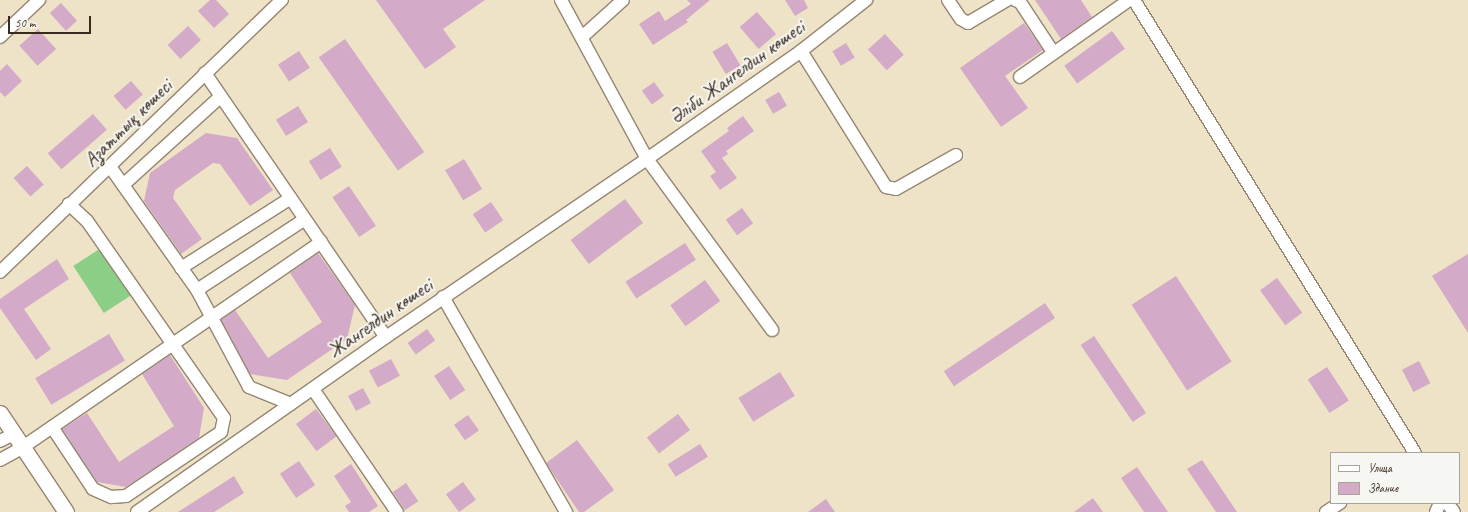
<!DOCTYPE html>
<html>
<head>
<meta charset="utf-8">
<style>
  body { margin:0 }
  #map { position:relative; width:1468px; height:512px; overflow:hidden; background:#eee3c7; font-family:Caveat,sans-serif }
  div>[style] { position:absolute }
  .green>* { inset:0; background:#8bce86; transform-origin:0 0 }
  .building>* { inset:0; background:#d3aac7; transform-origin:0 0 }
  .roads { filter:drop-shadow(1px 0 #948672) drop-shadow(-1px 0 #948672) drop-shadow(0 1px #948672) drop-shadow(0 -1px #948672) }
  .minor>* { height:12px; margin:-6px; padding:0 6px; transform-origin:6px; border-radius:6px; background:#fff }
  .major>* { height:15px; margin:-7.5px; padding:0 7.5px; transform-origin:7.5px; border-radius:7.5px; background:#fff }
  span { translate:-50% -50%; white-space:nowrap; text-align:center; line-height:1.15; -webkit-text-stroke:4px #f6f6f2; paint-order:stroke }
  .street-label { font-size:20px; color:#3b2a1e }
  .legend { position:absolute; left:1330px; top:452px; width:130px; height:52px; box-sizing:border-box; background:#f6f6f2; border:1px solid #aba49d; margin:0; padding:5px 7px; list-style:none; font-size:12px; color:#3b2a1e }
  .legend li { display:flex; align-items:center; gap:8px; height:20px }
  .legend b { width:20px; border:1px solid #aba49d }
  .scale { position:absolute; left:8px; top:16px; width:83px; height:18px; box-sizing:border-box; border:2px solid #3b2a1e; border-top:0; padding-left:5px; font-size:12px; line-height:14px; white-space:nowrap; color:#3b2a1e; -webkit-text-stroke:3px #f6f6f2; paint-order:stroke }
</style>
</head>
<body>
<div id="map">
  <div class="green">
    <i style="left:101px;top:248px;width:56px;height:33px;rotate:57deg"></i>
  </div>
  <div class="building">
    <i style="clip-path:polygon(210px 0,216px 0,229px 14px,214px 28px,198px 11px)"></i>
    <i style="clip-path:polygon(376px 0,485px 0,443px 29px,456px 47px,425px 69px)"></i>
    <i style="clip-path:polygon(687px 0,710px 0,686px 20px,688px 22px,653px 45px,639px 24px,659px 11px,665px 21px,691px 4px)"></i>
    <i style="clip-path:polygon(785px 0,804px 0,808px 8px,795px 16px)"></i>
    <i style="clip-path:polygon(1035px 0,1081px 0,1092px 17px,1061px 39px)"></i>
    <i style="left:61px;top:3px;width:24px;height:15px;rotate:48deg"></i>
    <i style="left:757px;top:12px;width:29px;height:23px;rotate:49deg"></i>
    <i style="clip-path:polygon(1024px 23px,1043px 50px,1005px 76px,1028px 108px,1001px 127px,960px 68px)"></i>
    <i style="left:188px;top:26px;width:19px;height:28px;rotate:47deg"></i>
    <i style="left:38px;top:29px;width:27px;height:25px;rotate:48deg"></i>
    <i style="left:1112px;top:31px;width:22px;height:59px;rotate:54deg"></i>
    <i style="left:885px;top:34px;width:28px;height:23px;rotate:48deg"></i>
    <i style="left:345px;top:39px;width:138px;height:32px;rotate:55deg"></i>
    <i style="left:727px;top:43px;width:26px;height:17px;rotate:59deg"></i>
    <i style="left:846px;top:43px;width:17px;height:16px;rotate:59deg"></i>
    <i style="left:299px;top:51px;width:20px;height:25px;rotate:57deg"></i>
    <i style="clip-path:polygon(7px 64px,22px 81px,5px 97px,0 92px,0 71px)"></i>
    <i style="left:131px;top:81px;width:18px;height:23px;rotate:49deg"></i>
    <i style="left:654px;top:82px;width:17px;height:15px;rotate:54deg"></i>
    <i style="left:779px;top:92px;width:16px;height:16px;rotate:60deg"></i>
    <i style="left:298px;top:106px;width:19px;height:26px;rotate:58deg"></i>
    <i style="left:93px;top:114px;width:21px;height:60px;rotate:49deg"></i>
    <i style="clip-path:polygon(743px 116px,754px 131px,726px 151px,728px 154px,722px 158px,737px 178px,720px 190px,710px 176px,716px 172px,701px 151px,729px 131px,727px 128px)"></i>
    <i style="clip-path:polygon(206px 133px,237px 138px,273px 190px,250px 206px,220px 164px,213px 163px,175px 190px,173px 198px,202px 239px,181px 254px,144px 201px,150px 173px)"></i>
    <i style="left:330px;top:148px;width:22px;height:25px;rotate:58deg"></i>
    <i style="left:464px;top:159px;width:35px;height:22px;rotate:59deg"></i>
    <i style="left:27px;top:166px;width:25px;height:18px;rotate:48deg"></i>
    <i style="left:349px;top:186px;width:48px;height:20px;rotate:56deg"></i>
    <i style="left:625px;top:199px;width:30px;height:68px;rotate:53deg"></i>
    <i style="left:491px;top:202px;width:22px;height:22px;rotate:56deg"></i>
    <i style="left:742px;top:208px;width:19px;height:20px;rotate:54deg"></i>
    <i style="left:685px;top:243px;width:20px;height:71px;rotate:57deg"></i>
    <i style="clip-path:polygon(318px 253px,355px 305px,347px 339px,287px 380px,250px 374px,221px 320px,235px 310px,268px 358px,322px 322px,290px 273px)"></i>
    <i style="clip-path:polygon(1468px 254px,1468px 333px,1432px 276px)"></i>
    <i style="clip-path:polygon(57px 259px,69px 279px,24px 309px,51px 349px,36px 360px,0 308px,0 299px)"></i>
    <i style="left:1176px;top:276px;width:102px;height:53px;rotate:57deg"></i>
    <i style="left:1277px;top:278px;width:43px;height:21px;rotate:54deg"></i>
    <i style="left:705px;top:280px;width:26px;height:43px;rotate:54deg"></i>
    <i style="left:1045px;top:303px;width:18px;height:122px;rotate:56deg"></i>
    <i style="left:427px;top:329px;width:14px;height:24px;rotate:54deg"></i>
    <i style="left:109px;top:334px;width:31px;height:86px;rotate:59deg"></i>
    <i style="left:1094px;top:336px;width:93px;height:16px;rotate:56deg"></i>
    <i style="clip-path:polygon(170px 355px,204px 408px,199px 438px,126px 487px,97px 482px,62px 429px,87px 413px,119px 462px,174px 426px,142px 374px)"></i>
    <i style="left:391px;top:359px;width:19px;height:25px;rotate:62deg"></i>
    <i style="left:1419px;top:361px;width:25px;height:19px;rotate:63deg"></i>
    <i style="left:449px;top:366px;width:29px;height:18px;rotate:56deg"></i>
    <i style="left:1327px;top:367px;width:40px;height:23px;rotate:57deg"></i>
    <i style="left:780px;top:372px;width:28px;height:49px;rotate:58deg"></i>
    <i style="left:363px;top:388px;width:17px;height:17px;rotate:62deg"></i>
    <i style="left:316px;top:409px;width:34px;height:25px;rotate:53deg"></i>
    <i style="left:678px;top:414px;width:20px;height:39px;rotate:53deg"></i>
    <i style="left:468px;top:415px;width:19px;height:17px;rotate:55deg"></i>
    <i style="clip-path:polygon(577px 440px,614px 490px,584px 512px,579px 512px,546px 463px)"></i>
    <i style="left:700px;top:444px;width:15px;height:38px;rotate:58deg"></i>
    <i style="clip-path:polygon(1202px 460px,1237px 512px,1216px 512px,1187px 469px)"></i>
    <i style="left:299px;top:461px;width:29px;height:23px;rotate:56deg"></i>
    <i style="clip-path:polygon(351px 464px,378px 506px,369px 512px,349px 512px,345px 506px,351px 502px,334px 476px)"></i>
    <i style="clip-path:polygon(1137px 467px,1168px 512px,1144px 512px,1121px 478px)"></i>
    <i style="clip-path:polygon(234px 476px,244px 493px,214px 512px,178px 512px)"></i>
    <i style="left:463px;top:482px;width:22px;height:21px;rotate:54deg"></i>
    <i style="left:406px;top:483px;width:22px;height:16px;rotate:56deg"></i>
    <i style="clip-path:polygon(1093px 498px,1103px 512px,1074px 512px)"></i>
    <i style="clip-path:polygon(826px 499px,835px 512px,808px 512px)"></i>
  </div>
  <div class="roads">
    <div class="minor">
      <i style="left:561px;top:0;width:181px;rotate:61.6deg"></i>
      <i style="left:647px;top:159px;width:212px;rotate:53.8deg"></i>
      <i style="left:948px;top:0;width:23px;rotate:56deg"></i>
      <i style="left:961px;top:19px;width:8px;rotate:30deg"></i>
      <i style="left:968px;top:23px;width:45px;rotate:-30.5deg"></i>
      <i style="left:1015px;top:0;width:5px;rotate:22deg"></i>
      <i style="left:1020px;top:2px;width:60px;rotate:56.6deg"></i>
      <i style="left:1134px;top:0;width:533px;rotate:58.19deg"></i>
      <i style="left:0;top:37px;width:54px;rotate:-43.5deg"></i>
      <i style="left:582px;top:37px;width:55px;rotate:-42.1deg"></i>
      <i style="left:801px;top:51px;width:160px;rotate:58deg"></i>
      <i style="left:886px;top:187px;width:10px;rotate:11deg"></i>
      <i style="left:896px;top:189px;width:69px;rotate:-29.5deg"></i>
      <i style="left:205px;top:73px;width:320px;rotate:55.6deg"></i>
      <i style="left:1020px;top:77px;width:133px;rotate:-35.2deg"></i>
      <i style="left:111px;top:168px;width:149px;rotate:54.8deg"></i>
      <i style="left:197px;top:290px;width:110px;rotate:61.8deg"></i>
      <i style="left:249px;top:387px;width:45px;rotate:22deg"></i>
      <i style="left:123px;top:185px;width:131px;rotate:-42.2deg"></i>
      <i style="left:181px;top:268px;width:130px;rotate:-32.5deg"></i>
      <i style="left:0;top:272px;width:392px;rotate:-44deg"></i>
      <i style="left:197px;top:290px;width:129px;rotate:-33.3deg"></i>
      <i style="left:443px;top:297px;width:248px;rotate:60.2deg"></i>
      <i style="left:313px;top:389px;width:149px;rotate:55.7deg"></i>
      <i style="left:52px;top:427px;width:74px;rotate:56.5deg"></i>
      <i style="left:93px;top:489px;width:20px;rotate:24deg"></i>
      <i style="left:111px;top:497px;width:15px;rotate:-4deg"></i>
      <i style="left:126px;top:496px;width:115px;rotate:-34deg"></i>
      <i style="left:221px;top:432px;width:14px;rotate:-78deg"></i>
      <i style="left:224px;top:418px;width:240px;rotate:-124.8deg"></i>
      <i style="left:87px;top:221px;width:25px;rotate:-137deg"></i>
      <i style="left:0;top:441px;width:16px;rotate:-27deg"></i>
      <i style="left:0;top:460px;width:26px;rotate:-29deg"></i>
      <i style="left:23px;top:447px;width:362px;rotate:-34.5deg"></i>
      <i style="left:1447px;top:503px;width:11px;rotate:52deg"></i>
      <i style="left:137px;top:512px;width:304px;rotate:-35.1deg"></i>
      <i style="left:386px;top:337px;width:316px;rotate:-34.3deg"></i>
      <i style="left:647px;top:159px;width:188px;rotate:-35deg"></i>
      <i style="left:801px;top:51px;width:83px;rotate:-38.1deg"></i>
      <i style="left:1326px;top:512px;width:17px;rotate:-33deg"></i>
      <i style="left:1436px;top:512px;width:10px;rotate:-66deg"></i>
    </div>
    <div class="major">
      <i style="left:0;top:413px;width:119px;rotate:56.3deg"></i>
    </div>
  </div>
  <div class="street-label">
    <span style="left:737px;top:72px;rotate:-36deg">Әліби Жангелдин көшесі</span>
    <span style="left:128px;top:123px;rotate:-45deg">Азаттық көшесі</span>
    <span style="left:380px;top:318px;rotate:-35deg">Жангелдин көшесі</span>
  </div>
  <ul class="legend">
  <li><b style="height:5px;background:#fff"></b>Улица</li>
  <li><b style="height:11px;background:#d3aac7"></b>Здание</li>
  </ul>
  <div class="scale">50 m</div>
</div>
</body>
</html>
